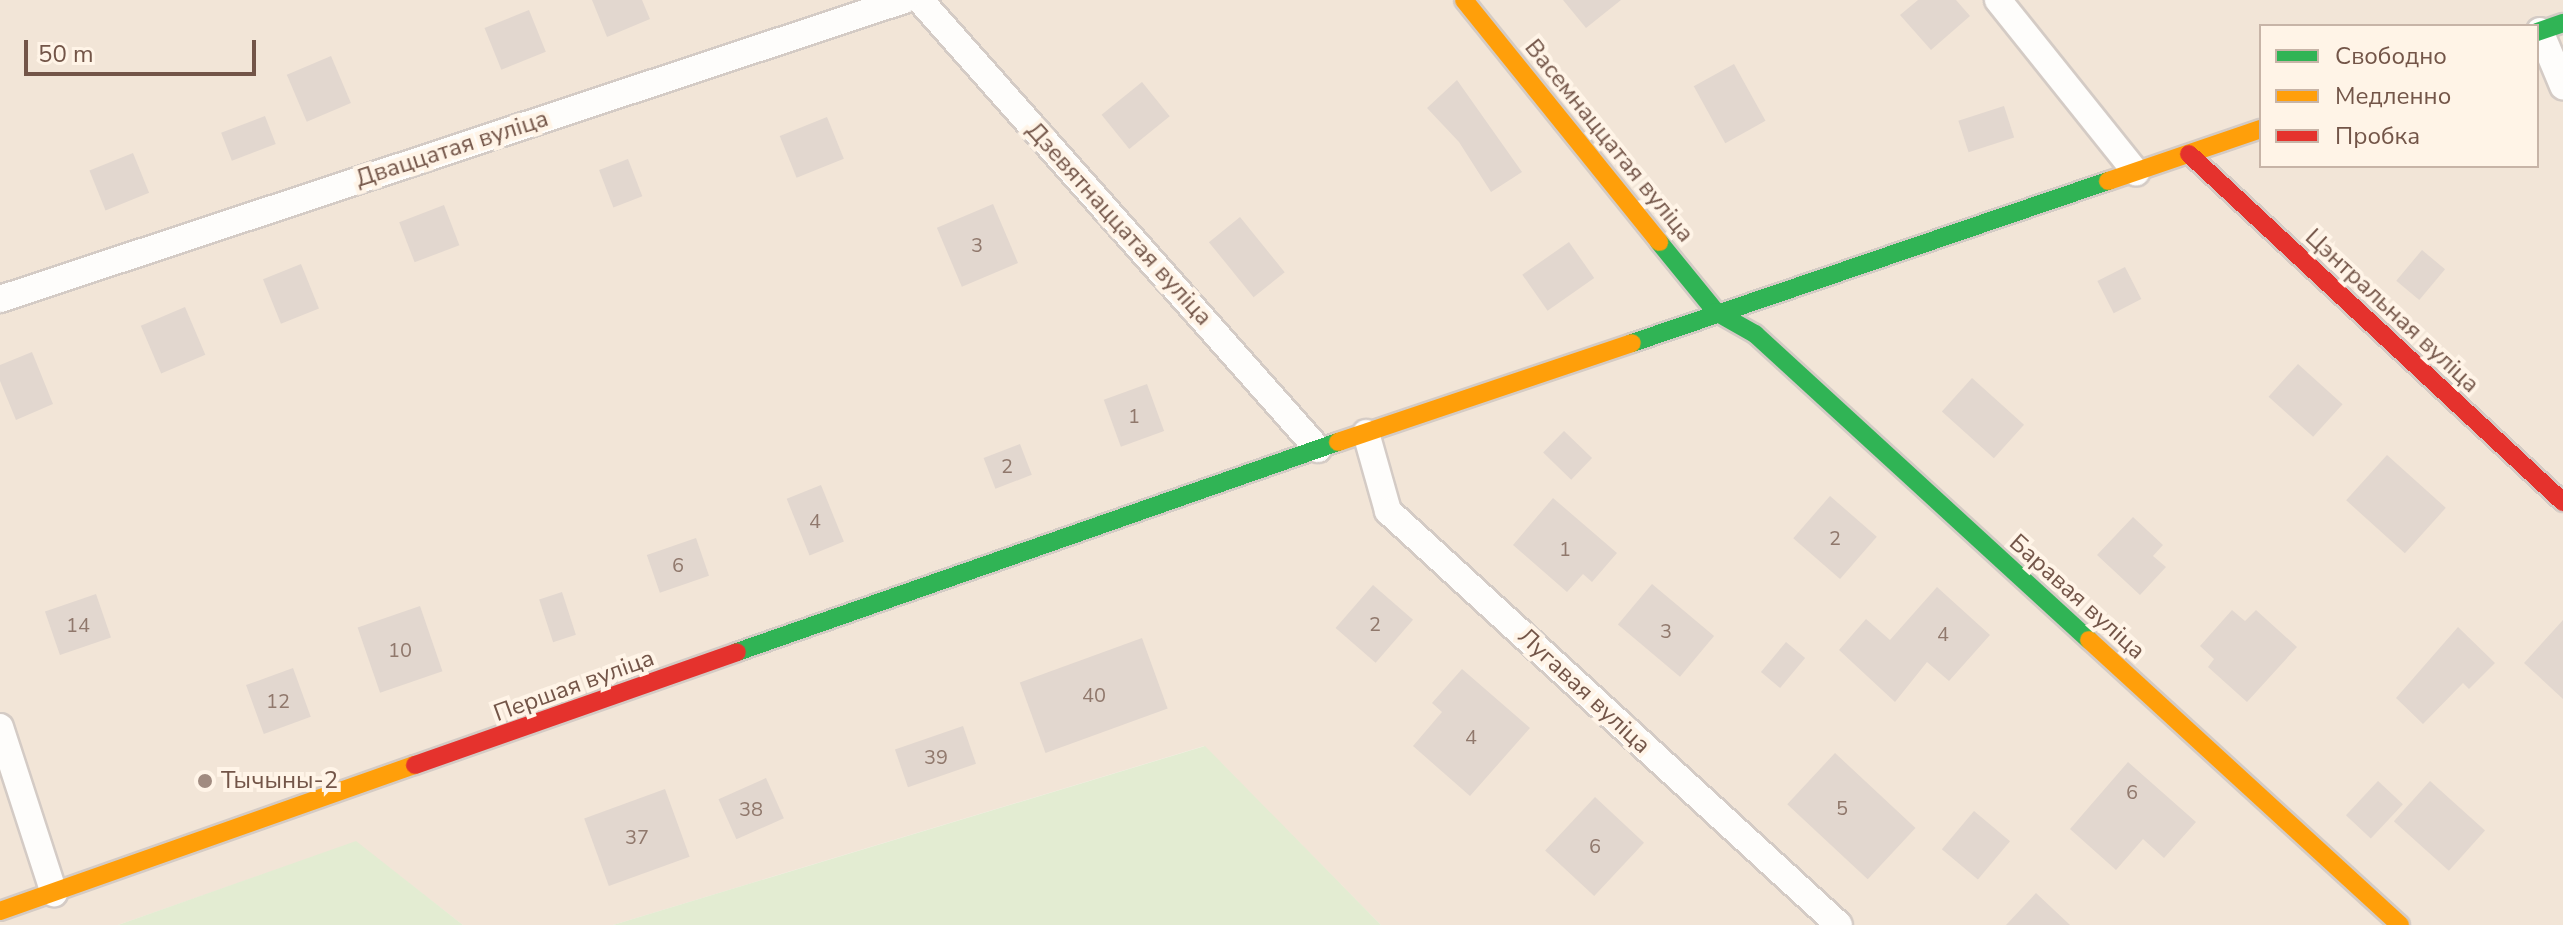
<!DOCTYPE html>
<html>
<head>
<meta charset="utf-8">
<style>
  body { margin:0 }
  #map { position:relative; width:2563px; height:925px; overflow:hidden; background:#f6efe7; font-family:"Nunito Sans",sans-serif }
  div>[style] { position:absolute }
  .residential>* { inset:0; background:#f2e5d7 }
  .green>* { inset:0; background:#e3ecd2 }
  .building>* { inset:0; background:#e2d7cf; transform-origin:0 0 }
  .roads { filter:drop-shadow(2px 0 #d4cbc5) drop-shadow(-2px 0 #d4cbc5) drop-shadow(0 2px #d4cbc5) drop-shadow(0 -2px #d4cbc5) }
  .street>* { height:26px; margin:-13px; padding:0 13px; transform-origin:13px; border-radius:13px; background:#fefdfb }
  .fast>* { height:18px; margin:-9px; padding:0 9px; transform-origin:9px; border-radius:9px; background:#30b455 }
  .slow>* { height:18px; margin:-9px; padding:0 9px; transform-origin:9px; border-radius:9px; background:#ff9f0a }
  .jam>* { height:18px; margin:-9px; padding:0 9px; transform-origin:9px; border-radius:9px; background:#e5322d }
  .dots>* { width:22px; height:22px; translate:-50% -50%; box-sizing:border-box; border:4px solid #fff4e7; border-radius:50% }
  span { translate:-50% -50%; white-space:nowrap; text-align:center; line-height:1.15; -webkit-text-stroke:8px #fff4e7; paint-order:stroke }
  .number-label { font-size:20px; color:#90786c }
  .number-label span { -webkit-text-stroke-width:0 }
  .street-label { font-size:24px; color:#735548 }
  .poi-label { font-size:24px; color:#735548 }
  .left { translate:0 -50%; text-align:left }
  .legend { position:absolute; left:2259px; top:24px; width:280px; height:144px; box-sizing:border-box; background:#fff4e7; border:2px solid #c7b4a7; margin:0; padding:10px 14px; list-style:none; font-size:24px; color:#735548 }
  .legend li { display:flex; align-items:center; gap:16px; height:40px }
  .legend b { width:40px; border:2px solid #c7b4a7 }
  .scale { position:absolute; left:24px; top:40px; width:232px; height:36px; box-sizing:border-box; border:4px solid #735548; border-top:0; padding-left:10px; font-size:24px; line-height:28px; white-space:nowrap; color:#735548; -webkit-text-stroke:6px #fff4e7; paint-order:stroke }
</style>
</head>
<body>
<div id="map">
  <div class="residential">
    <i style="clip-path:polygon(evenodd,0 0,2563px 0,2563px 925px,1381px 925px,1204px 746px,613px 925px,463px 925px,356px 842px,118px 925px,0 925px,0 0,2261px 26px,2537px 26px,2537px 166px,2261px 166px,2261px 26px)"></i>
  </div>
  <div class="green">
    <i style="clip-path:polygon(1205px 746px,1381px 925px,613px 925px)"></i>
    <i style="clip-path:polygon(356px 841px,463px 925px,118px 925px)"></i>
  </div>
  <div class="building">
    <i style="clip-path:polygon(592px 0,642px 0,650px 19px,607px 37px)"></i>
    <i style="clip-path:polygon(1563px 0,1621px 0,1586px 28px)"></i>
    <i style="clip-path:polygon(1918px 0,1956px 0,1970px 16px,1931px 50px,1900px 15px)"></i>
    <i style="left:529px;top:10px;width:45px;height:48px;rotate:68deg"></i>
    <i style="left:331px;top:56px;width:51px;height:48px;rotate:67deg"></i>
    <i style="left:1734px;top:64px;width:65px;height:46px;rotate:61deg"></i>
    <i style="clip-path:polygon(1457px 80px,1522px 172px,1491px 192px,1459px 142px,1427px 108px)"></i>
    <i style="left:1142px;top:82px;width:44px;height:52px;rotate:51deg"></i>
    <i style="left:2004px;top:106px;width:33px;height:48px;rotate:72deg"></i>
    <i style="left:265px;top:116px;width:30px;height:47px;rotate:69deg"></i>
    <i style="left:827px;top:117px;width:45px;height:51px;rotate:68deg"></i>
    <i style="left:133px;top:153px;width:43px;height:47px;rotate:68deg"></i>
    <i style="left:628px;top:159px;width:40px;height:31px;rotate:69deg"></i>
    <i style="left:993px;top:204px;width:64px;height:61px;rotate:67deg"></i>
    <i style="left:444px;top:205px;width:43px;height:48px;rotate:69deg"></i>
    <i style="left:1240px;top:217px;width:71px;height:40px;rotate:51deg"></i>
    <i style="left:1569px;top:242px;width:44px;height:57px;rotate:55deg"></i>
    <i style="left:2422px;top:250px;width:30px;height:40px;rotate:40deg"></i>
    <i style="left:301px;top:264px;width:48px;height:41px;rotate:68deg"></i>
    <i style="left:2125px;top:267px;width:36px;height:31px;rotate:63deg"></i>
    <i style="left:185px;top:307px;width:52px;height:48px;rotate:67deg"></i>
    <i style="clip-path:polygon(32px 352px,53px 404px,16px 420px,0 381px,0 365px)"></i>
    <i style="left:2298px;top:364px;width:60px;height:44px;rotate:42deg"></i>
    <i style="left:1972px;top:378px;width:70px;height:45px;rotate:42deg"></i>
    <i style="left:1147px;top:384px;width:50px;height:46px;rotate:70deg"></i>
    <i style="left:1564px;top:431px;width:39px;height:30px;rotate:44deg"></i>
    <i style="left:1020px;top:444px;width:33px;height:39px;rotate:69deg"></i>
    <i style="left:2387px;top:455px;width:79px;height:61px;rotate:42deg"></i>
    <i style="left:821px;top:485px;width:61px;height:37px;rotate:68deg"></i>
    <i style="left:1830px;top:496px;width:62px;height:56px;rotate:41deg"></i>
    <i style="clip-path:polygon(1553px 498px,1617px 553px,1592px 582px,1583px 574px,1567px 592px,1513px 545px)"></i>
    <i style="clip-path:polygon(2133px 517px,2163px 545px,2153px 556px,2166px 567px,2140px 595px,2097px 555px)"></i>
    <i style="left:696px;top:538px;width:40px;height:52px;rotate:71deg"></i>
    <i style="left:1652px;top:584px;width:81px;height:53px;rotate:40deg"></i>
    <i style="left:1373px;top:585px;width:53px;height:57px;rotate:41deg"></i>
    <i style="clip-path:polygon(1937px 587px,1990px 635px,1949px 681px,1927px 662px,1895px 702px,1839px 650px,1866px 619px,1890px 640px)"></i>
    <i style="left:562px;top:592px;width:45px;height:24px;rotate:72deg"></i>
    <i style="left:96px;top:594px;width:46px;height:54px;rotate:71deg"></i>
    <i style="left:420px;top:606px;width:69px;height:66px;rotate:71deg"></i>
    <i style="clip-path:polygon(2232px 610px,2245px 621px,2256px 610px,2297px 647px,2247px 702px,2208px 667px,2214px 659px,2200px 646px)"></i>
    <i style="clip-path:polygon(2563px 620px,2563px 699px,2524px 663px)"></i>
    <i style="clip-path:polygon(2458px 627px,2495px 663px,2469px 689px,2463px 683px,2423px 724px,2396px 698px)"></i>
    <i style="left:1142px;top:638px;width:75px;height:130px;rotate:70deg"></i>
    <i style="left:1786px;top:642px;width:25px;height:39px;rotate:40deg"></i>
    <i style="left:293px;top:668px;width:52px;height:50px;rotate:70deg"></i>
    <i style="clip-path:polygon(1462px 669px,1530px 728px,1470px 796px,1413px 746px,1442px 712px,1432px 703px)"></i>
    <i style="left:963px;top:726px;width:40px;height:72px;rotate:71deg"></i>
    <i style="left:1835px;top:753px;width:110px;height:70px;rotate:43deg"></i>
    <i style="clip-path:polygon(2128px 762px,2196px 822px,2164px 858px,2143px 839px,2116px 870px,2070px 829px)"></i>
    <i style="left:766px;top:778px;width:44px;height:52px;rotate:66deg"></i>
    <i style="left:2378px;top:781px;width:34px;height:47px;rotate:43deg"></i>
    <i style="left:2430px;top:781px;width:74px;height:54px;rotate:42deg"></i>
    <i style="left:665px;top:789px;width:72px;height:86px;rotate:70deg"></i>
    <i style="left:1595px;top:797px;width:67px;height:73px;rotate:43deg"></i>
    <i style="left:1974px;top:811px;width:47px;height:50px;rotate:40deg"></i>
    <i style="clip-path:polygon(2036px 893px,2070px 925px,2006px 925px)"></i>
  </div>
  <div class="roads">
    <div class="street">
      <i style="left:920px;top:0;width:600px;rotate:48.45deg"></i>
      <i style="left:1998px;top:0;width:221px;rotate:51.3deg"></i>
      <i style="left:2540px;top:31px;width:60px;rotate:67.3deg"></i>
      <i style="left:0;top:299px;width:952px;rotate:-18.3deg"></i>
      <i style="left:1366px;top:433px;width:81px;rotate:74.2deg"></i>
      <i style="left:1388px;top:511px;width:612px;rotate:42.55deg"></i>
      <i style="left:0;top:727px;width:175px;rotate:72deg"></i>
    </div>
    <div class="fast">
      <i style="left:2537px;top:32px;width:28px;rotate:-19deg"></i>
      <i style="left:1659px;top:242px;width:90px;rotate:50.8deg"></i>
      <i style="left:1716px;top:312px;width:45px;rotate:29.4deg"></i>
      <i style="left:1755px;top:334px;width:453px;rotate:42.5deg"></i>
      <i style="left:1632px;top:343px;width:503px;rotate:-18.8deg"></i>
      <i style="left:737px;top:652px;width:637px;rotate:-19.26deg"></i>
    </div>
    <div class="slow">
      <i style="left:1464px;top:0;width:311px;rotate:51.1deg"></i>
      <i style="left:2108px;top:181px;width:162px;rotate:-18.8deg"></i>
      <i style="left:1338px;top:442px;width:310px;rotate:-18.6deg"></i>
      <i style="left:2089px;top:640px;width:422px;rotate:42.5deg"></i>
      <i style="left:0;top:911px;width:440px;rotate:-19.4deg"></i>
    </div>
    <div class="jam">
      <i style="left:2189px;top:154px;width:511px;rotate:42.94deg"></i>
      <i style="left:415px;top:765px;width:341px;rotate:-19.3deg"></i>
    </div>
  </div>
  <div class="dots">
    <i style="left:205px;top:781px;background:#a18b80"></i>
  </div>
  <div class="number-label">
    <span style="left:977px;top:245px">3</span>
    <span style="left:1134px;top:416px">1</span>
    <span style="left:1007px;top:466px">2</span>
    <span style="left:815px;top:521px">4</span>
    <span style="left:1835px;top:538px">2</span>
    <span style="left:1565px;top:549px">1</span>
    <span style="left:678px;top:565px">6</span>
    <span style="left:1375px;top:624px">2</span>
    <span style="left:78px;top:625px">14</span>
    <span style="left:1666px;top:631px">3</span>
    <span style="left:1943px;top:634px">4</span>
    <span style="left:400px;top:650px">10</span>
    <span style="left:1094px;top:695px">40</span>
    <span style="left:278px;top:701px">12</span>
    <span style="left:1471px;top:737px">4</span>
    <span style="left:936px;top:757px">39</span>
    <span style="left:2132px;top:792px">6</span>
    <span style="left:1842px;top:808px">5</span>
    <span style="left:751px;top:809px">38</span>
    <span style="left:637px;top:837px">37</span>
    <span style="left:1595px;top:846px">6</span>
  </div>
  <div class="street-label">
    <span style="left:1609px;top:141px;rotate:51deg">Васемнаццатая вуліца</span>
    <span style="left:452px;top:149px;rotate:-18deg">Дваццатая вуліца</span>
    <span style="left:1119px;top:224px;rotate:48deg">Дзевятнаццатая вуліца</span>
    <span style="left:2392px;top:311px;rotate:43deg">Цэнтральная вуліца</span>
    <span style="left:2077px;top:597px;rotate:42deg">Баравая вуліца</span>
    <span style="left:574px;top:686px;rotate:-20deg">Першая вуліца</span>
    <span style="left:1584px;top:691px;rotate:43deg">Лугавая вуліца</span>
  </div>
  <div class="poi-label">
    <span class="left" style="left:221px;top:781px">Тычыны-2</span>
  </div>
  <ul class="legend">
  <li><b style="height:10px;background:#30b455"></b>Свободно</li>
  <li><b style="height:10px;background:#ff9f0a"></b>Медленно</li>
  <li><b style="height:10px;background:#e5322d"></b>Пробка</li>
  </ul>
  <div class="scale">50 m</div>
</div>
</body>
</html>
